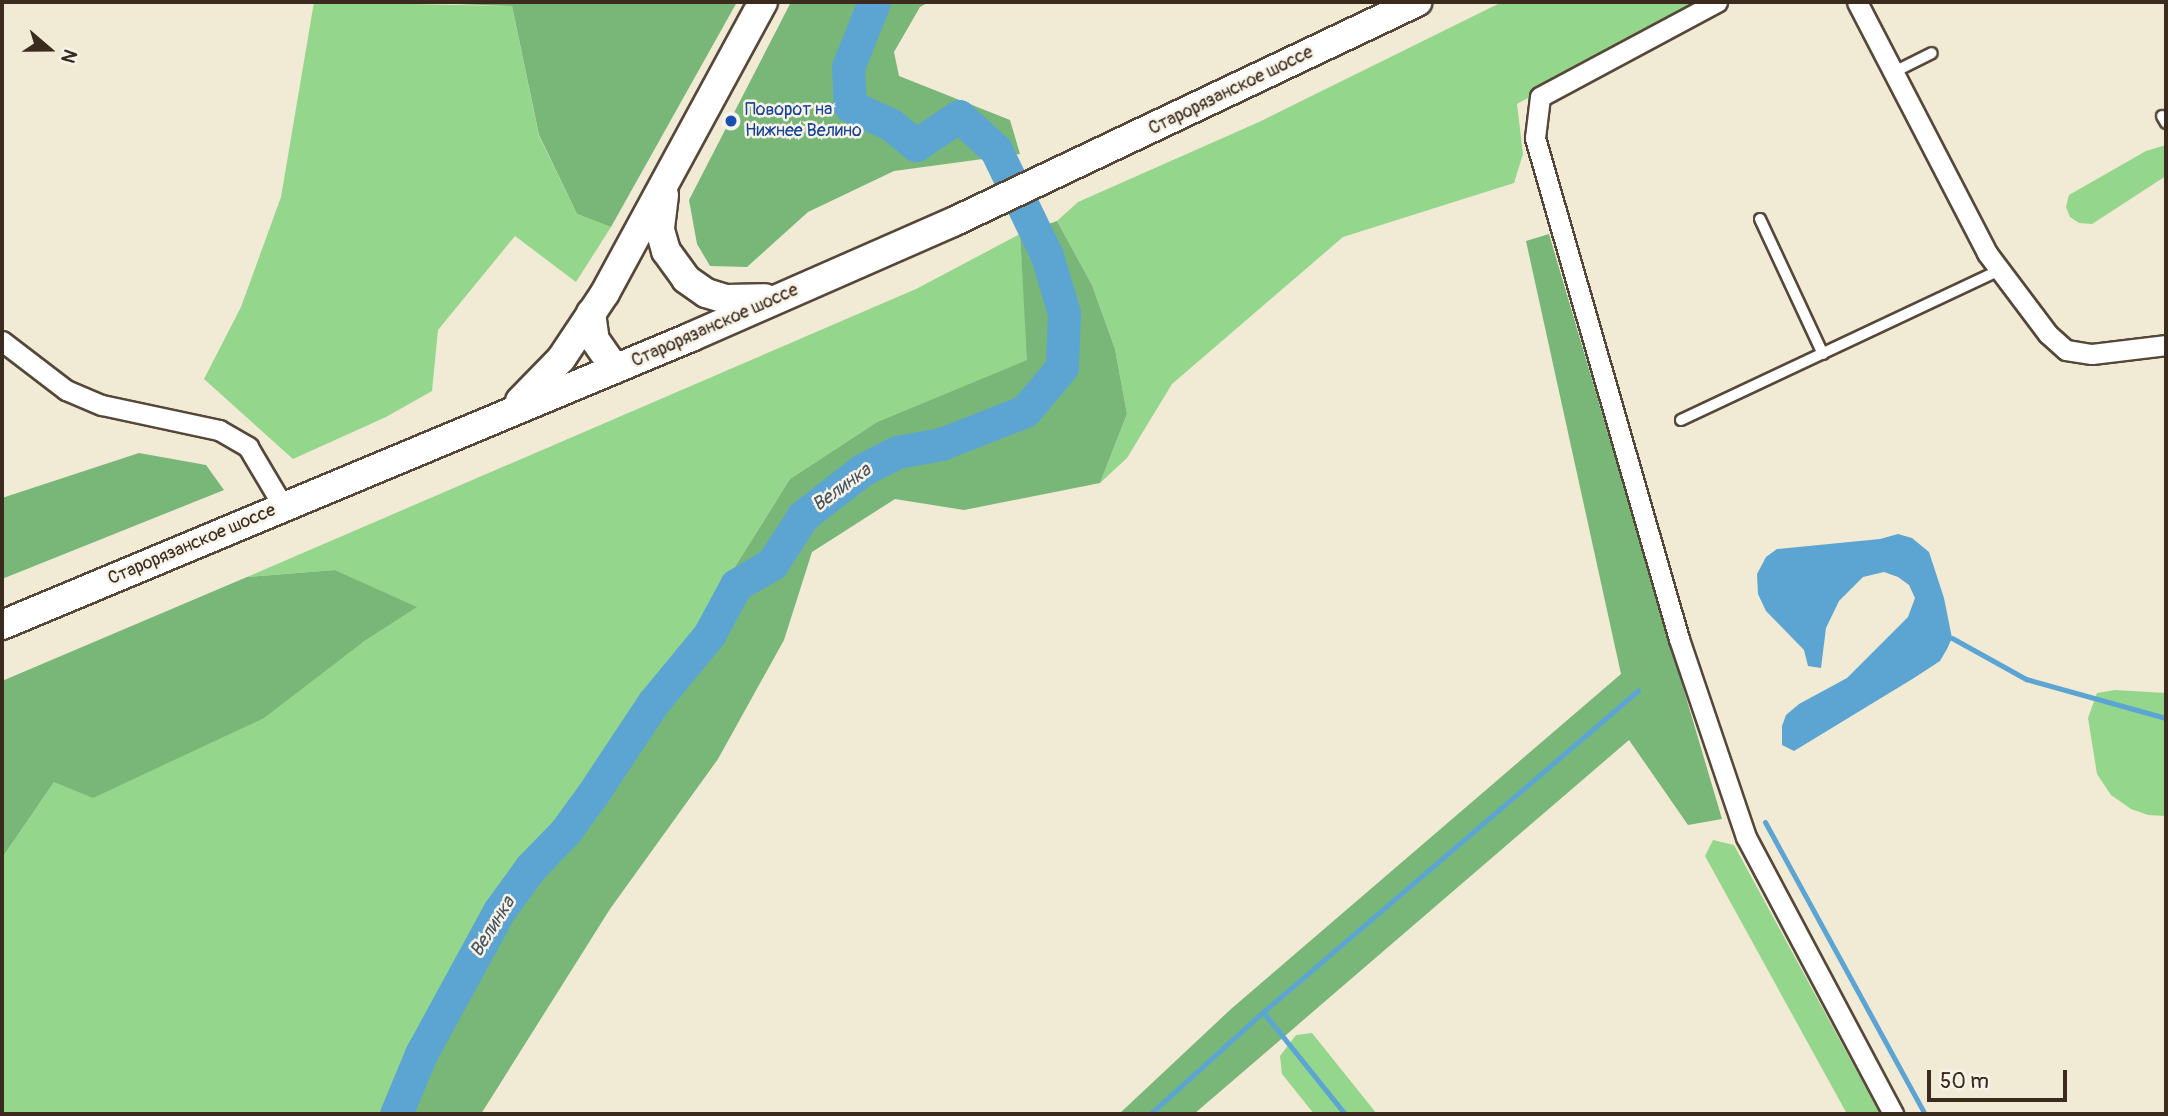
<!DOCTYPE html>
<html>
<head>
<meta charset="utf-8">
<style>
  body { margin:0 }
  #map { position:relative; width:2168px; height:1116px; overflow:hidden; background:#f1ead5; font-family:Pangolin,sans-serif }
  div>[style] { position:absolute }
  .green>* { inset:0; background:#95d68d }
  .forest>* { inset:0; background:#78b778 }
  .water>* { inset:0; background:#5ca5d3 }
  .stream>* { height:5px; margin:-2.5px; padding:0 2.5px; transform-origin:2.5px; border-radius:2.5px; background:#5ca5d3 }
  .river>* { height:33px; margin:-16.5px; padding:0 16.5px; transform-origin:16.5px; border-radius:16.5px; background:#5ca5d3 }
  .roads { filter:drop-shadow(2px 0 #564739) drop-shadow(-2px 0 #564739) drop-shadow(0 2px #564739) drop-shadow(0 -2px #564739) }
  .lane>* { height:10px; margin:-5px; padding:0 5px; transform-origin:5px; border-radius:5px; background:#fff }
  .street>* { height:19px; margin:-9.5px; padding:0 9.5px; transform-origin:9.5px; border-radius:9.5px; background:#fff }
  .secondary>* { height:28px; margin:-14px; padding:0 14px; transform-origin:14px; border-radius:14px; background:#fff }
  .dots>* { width:19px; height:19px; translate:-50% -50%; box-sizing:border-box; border:4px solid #f7f3e8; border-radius:50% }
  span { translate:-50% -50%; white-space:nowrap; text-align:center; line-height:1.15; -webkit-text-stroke:5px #f7f3e8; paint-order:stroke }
  .street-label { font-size:18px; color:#3b2a1e }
  .transit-label { font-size:18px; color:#164399 }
  .left { translate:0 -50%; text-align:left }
  .water-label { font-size:19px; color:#47555d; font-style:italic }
  .frame { position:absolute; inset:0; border:4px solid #3b2a1e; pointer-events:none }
  .north { position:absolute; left:14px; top:14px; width:70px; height:70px; -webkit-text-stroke:5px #f7f3e8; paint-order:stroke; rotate:110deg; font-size:19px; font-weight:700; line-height:28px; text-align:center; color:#3b2a1e }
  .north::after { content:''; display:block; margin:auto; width:24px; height:32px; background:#3b2a1e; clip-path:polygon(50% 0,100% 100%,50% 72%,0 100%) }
  .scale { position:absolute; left:1927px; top:1070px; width:140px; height:32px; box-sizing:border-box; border:4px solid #3b2a1e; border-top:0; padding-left:9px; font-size:21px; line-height:24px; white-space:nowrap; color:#3b2a1e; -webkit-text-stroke:5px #f7f3e8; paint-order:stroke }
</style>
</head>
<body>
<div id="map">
  <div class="green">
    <i style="clip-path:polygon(314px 2px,512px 6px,539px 136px,577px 214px,611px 227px,576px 282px,515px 236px,438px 330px,432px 391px,386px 417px,293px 459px,204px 379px,241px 307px,281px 197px)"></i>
    <i style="clip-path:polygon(1502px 2px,1703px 2px,1517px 104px,1523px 154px,1514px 183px,1343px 237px,1172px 384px,1127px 458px,1100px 483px,1127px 414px,1115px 349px,1092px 285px,1057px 221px,1078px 202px,1259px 122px)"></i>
    <i style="clip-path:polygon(2166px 145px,2166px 176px,2092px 224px,2079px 223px,2070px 217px,2066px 207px,2069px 195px,2146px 151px)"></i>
    <i style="clip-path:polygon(1020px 234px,1028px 360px,877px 422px,790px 479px,688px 642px,471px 943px,383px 1114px,2px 1114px,2px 858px,54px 782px,363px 642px,416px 607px,335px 570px,247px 577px,916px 289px)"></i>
    <i style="clip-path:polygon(2115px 690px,2166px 693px,2166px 816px,2148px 815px,2131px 809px,2111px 795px,2097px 774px,2088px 718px,2097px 693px)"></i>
    <i style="clip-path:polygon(1713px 840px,1734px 845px,1880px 1114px,1847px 1114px,1705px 856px)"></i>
    <i style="clip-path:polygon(1312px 1033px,1377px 1114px,1314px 1114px,1282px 1074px,1280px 1056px,1296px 1035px)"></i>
  </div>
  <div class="forest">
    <i style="clip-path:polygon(399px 2px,737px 2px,611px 227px,577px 214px,539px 135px,512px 6px)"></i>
    <i style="clip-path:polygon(791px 2px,929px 2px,920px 7px,894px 52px,899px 76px,1010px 120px,1020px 154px,894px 171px,808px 212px,747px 267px,710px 266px,697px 244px,689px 200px)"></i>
    <i style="clip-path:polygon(1057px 221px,1092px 285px,1115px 349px,1127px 414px,1100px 483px,964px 510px,895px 499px,812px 552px,784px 640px,718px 759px,610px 909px,481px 1114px,383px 1114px,471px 943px,688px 642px,790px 479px,877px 422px,1027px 360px,1020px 234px)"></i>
    <i style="clip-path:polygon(1549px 234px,1722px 819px,1688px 825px,1629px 740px,1194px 1114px,1119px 1114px,1231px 1009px,1621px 674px,1526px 241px)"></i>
    <i style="clip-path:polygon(139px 453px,206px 465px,224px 490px,2px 579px,2px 498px)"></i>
    <i style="clip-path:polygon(335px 570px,417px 607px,363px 642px,264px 718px,93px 798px,54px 782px,2px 858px,2px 681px,247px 577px)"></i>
  </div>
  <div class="water">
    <i style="clip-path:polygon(1898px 534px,1912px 538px,1929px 552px,1944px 598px,1952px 638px,1947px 649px,1940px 661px,1914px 678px,1794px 751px,1782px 745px,1782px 726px,1786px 715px,1799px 704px,1847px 678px,1908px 617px,1915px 598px,1909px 585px,1898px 577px,1884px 572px,1863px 577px,1839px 601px,1826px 628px,1821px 668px,1808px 666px,1804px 650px,1766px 611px,1758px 594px,1757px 574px,1766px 557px,1777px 549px,1880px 539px)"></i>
  </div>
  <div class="stream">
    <i style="left:1952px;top:638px;width:85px;rotate:29deg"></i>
    <i style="left:2026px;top:679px;width:145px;rotate:15.6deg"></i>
    <i style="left:1765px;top:822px;width:333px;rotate:61.3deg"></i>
    <i style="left:1263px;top:1012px;width:131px;rotate:51.2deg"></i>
    <i style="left:1150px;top:1114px;width:152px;rotate:-42.1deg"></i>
    <i style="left:1263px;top:1012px;width:494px;rotate:-40.6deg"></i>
  </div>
  <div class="river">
    <i style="left:396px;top:1114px;width:65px;rotate:-67.4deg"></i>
    <i style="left:421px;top:1054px;width:163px;rotate:-61.4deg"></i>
    <i style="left:499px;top:911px;width:54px;rotate:-54deg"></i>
    <i style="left:531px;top:867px;width:49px;rotate:-45.8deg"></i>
    <i style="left:565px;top:832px;width:46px;rotate:-53.9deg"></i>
    <i style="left:592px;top:795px;width:110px;rotate:-56.5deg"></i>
    <i style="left:653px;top:703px;width:88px;rotate:-50.5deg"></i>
    <i style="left:709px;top:635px;width:57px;rotate:-61.6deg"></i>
    <i style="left:736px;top:585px;width:42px;rotate:-30.3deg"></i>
    <i style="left:772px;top:564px;width:57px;rotate:-57.1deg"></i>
    <i style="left:803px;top:516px;width:75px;rotate:-37.9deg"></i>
    <i style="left:862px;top:470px;width:39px;rotate:-27deg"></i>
    <i style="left:897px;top:452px;width:45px;rotate:-10.3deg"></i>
    <i style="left:941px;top:444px;width:90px;rotate:-21.4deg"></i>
    <i style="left:1025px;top:411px;width:57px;rotate:-49.9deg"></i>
    <i style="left:1062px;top:367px;width:54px;rotate:-87.9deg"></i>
    <i style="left:1064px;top:313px;width:59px;rotate:-106.6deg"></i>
    <i style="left:1047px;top:256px;width:118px;rotate:-115.7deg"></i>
    <i style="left:996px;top:150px;width:50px;rotate:-137.4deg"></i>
    <i style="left:959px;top:116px;width:52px;rotate:146deg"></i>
    <i style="left:916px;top:145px;width:33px;rotate:-141deg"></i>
    <i style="left:890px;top:124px;width:44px;rotate:-155.8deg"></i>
    <i style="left:850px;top:106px;width:39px;rotate:-93deg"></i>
    <i style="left:848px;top:67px;width:70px;rotate:-68.2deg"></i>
  </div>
  <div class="roads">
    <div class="lane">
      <i style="left:1894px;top:72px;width:42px;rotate:-26.6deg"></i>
      <i style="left:2162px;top:116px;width:8px;rotate:60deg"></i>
      <i style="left:1760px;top:219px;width:149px;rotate:65deg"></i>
      <i style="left:1681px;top:420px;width:353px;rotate:-25.2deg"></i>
    </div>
    <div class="street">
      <i style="left:1717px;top:2px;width:201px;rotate:151.8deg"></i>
      <i style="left:1540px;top:97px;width:41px;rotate:97deg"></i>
      <i style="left:1535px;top:138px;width:521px;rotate:73.96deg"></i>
      <i style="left:1679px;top:639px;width:209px;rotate:71.3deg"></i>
      <i style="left:1746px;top:837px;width:314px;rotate:62deg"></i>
      <i style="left:1857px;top:2px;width:283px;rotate:62.6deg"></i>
      <i style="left:1987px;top:253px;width:101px;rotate:53deg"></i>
      <i style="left:2048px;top:334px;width:24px;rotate:42deg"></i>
      <i style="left:2066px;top:350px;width:26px;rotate:9deg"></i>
      <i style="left:2092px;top:354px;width:75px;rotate:-6.9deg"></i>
      <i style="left:2px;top:341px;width:81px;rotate:37.4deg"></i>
      <i style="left:66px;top:390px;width:39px;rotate:23deg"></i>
      <i style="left:102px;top:405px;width:120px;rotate:12.1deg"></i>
      <i style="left:219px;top:430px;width:34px;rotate:30deg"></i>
      <i style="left:248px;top:447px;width:69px;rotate:59.3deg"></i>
    </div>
    <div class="secondary">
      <i style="left:664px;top:195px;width:35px;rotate:97deg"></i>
      <i style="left:660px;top:230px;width:22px;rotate:74deg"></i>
      <i style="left:666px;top:251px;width:34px;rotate:54deg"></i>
      <i style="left:686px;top:279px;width:24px;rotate:35deg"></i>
      <i style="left:706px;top:293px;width:21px;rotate:17deg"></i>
      <i style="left:726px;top:299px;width:39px;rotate:-1deg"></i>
      <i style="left:591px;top:313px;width:27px;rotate:82deg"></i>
      <i style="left:595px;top:340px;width:35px;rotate:55deg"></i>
      <i style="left:520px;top:401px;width:59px;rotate:-45.7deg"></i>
      <i style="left:561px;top:359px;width:79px;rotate:-56.3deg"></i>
      <i style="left:605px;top:293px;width:331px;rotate:-61.5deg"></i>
      <i style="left:2px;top:625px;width:747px;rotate:-22.68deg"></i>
      <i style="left:691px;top:337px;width:286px;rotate:-23.7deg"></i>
      <i style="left:953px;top:222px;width:514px;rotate:-25.37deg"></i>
    </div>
  </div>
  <div class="dots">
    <i style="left:731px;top:121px;background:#1a4fb4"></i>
  </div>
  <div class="street-label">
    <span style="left:1231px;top:91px;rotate:-26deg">Старорязанское шоссе</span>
    <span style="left:715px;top:326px;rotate:-24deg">Старорязанское шоссе</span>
    <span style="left:192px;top:545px;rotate:-23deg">Старорязанское шоссе</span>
  </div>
  <div class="transit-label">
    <span class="left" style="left:745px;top:121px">Поворот на<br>Нижнее Велино</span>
  </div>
  <div class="water-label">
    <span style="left:842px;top:488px;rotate:-36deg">Велинка</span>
    <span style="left:493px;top:927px;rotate:-58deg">Велинка</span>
  </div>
  <div class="frame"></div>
  <div class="north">N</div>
  <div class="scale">50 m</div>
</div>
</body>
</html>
